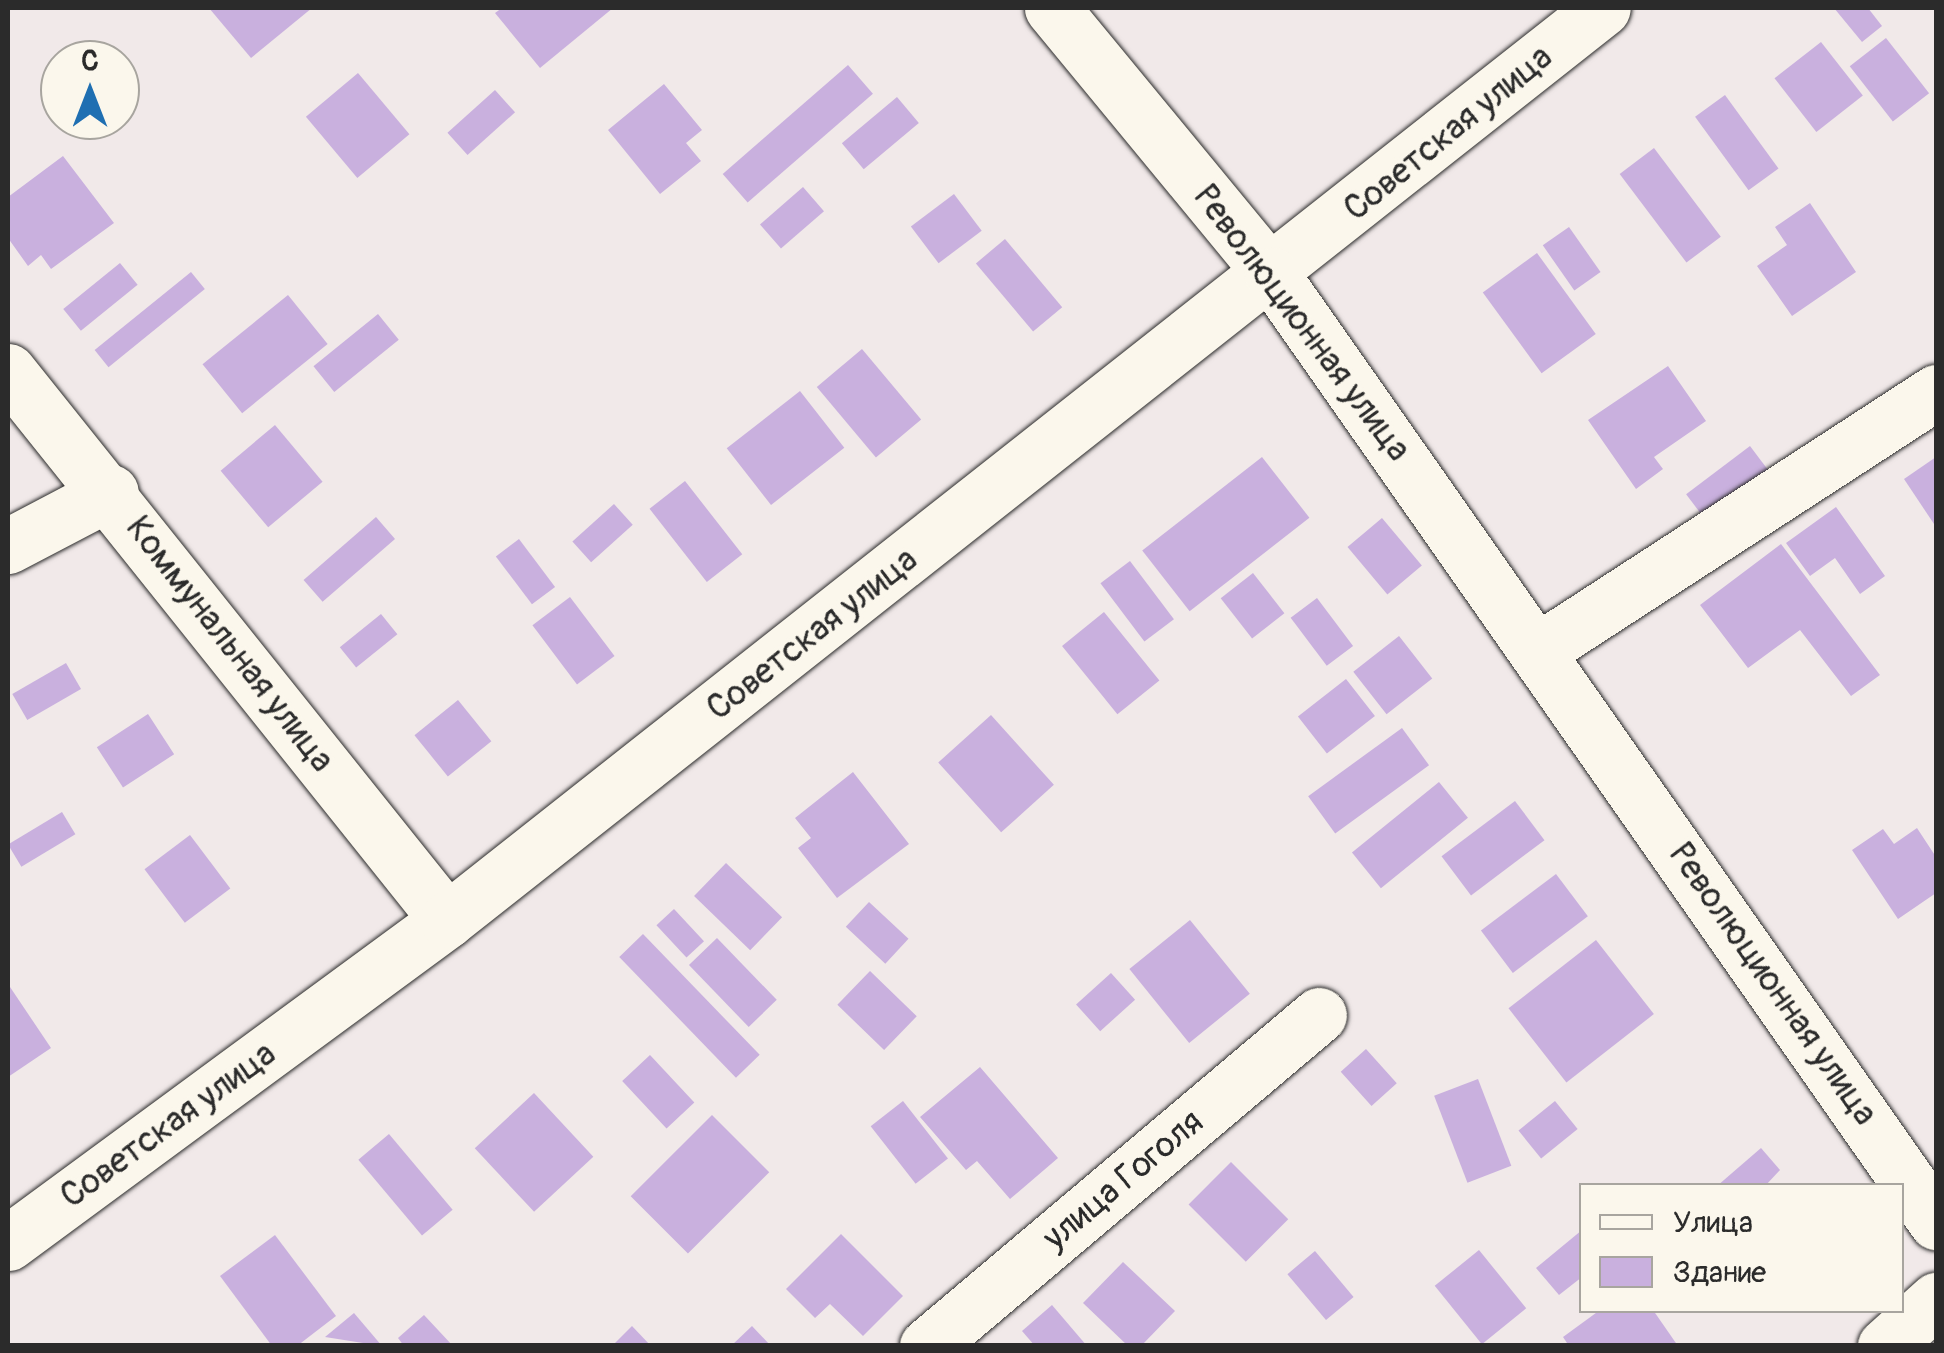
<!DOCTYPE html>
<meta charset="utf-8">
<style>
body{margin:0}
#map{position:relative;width:1944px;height:1353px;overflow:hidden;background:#f1e9e9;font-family:Pangolin,sans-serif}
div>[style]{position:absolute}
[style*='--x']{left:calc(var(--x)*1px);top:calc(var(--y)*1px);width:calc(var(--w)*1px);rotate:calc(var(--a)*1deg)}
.building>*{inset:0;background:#c9b0de;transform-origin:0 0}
.roads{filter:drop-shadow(0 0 2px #2b2b2b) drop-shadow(0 0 2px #2b2b2b)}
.minor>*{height:55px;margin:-27.5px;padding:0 27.5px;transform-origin:27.5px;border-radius:27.5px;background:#fbf7ec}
.tertiary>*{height:55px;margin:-27.5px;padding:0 27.5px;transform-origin:27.5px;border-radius:27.5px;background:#fbf7ec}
.secondary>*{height:55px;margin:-27.5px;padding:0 27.5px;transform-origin:27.5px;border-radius:27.5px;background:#fbf7ec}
span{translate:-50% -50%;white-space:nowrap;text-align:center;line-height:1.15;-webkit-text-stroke:8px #fbf7ec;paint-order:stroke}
.street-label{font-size:35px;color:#2b2b2b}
.frame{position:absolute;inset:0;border:10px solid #2b2b2b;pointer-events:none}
.legend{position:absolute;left:1579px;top:1183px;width:325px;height:130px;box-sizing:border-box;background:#fbf7ec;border:2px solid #a8a59f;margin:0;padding:12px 18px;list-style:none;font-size:30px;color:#2b2b2b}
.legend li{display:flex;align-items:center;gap:20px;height:50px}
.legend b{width:50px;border:2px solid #a8a59f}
.north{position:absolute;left:40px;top:40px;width:100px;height:100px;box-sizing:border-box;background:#fbf7ec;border:2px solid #a8a59f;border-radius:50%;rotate:0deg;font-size:28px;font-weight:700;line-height:40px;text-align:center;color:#2b2b2b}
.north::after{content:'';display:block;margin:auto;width:35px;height:45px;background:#1f6fb2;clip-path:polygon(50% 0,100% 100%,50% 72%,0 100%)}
</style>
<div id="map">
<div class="building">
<i style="clip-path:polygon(209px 8px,312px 8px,251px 58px)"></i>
<i style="clip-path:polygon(502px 8px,613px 8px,540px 68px,495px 13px)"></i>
<i style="clip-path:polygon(1834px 8px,1868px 8px,1882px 26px,1862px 42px)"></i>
<i style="left:1886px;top:38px;width:70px;height:46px;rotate:52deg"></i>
<i style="left:1821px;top:42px;width:68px;height:59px;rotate:52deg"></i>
<i style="left:848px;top:65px;width:38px;height:166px;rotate:49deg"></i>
<i style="left:358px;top:73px;width:80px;height:68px;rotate:50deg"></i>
<i style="clip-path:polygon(664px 84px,702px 130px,686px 143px,701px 161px,660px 194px,608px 130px)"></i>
<i style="left:495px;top:90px;width:30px;height:64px;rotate:48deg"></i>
<i style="left:1725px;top:95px;width:91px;height:37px;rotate:54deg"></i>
<i style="left:897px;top:97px;width:34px;height:72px;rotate:50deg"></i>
<i style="left:1654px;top:148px;width:111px;height:43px;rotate:53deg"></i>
<i style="clip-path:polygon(63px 156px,114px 223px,51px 269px,41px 255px,28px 266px,8px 238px,8px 197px)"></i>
<i style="left:803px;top:187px;width:32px;height:57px;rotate:49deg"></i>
<i style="left:954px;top:194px;width:46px;height:54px;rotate:53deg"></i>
<i style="clip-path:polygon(1810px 203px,1856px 272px,1792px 316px,1757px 266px,1787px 245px,1775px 227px)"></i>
<i style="left:1569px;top:227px;width:55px;height:32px;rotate:55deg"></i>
<i style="left:1005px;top:239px;width:89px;height:38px;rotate:50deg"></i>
<i style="left:1537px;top:253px;width:100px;height:67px;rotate:54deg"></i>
<i style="left:120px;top:263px;width:28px;height:73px;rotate:51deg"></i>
<i style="left:191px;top:272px;width:22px;height:124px;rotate:51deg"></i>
<i style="left:288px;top:295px;width:63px;height:110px;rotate:51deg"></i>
<i style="left:378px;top:314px;width:33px;height:83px;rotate:51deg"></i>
<i style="left:862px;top:349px;width:92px;height:59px;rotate:50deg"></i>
<i style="clip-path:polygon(1668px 366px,1706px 421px,1654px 457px,1663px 469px,1636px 489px,1588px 420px)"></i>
<i style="left:800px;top:391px;width:72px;height:93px;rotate:52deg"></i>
<i style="left:275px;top:425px;width:74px;height:71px;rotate:50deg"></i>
<i style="left:1750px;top:446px;width:30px;height:80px;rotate:53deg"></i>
<i style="left:1262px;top:457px;width:77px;height:152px;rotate:52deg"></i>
<i style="clip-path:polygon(1936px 457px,1936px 527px,1904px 479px)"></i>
<i style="left:685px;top:481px;width:93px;height:45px;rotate:52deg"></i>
<i style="left:614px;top:504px;width:28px;height:56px;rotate:48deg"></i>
<i style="clip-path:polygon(1836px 507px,1885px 576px,1860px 594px,1835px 558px,1810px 576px,1786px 543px)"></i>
<i style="left:376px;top:517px;width:29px;height:96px;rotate:49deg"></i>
<i style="left:1382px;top:518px;width:62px;height:45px;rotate:50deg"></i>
<i style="left:519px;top:539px;width:60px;height:29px;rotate:53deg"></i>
<i style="clip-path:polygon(1781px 544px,1880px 675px,1851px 696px,1800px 630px,1748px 668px,1700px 605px)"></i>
<i style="left:1130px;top:561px;width:73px;height:37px;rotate:53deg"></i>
<i style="left:1253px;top:573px;width:51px;height:41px;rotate:52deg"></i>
<i style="left:570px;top:597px;width:74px;height:47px;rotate:53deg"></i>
<i style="left:1317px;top:598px;width:60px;height:33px;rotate:53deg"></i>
<i style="left:1104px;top:612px;width:88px;height:54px;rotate:51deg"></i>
<i style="left:381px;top:614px;width:26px;height:53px;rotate:51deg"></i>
<i style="left:1399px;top:636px;width:54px;height:58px;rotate:52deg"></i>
<i style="left:66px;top:663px;width:30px;height:62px;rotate:60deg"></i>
<i style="left:1346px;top:679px;width:47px;height:61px;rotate:52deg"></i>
<i style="left:458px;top:700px;width:53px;height:56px;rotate:51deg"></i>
<i style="left:148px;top:714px;width:48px;height:61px;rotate:57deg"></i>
<i style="left:991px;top:715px;width:94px;height:71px;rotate:48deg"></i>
<i style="left:1402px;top:728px;width:46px;height:116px;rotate:54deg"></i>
<i style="clip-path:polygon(853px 772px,909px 844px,837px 898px,798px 848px,811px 838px,795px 818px)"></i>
<i style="left:1439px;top:782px;width:46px;height:112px;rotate:51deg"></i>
<i style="left:1515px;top:801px;width:49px;height:92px;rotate:53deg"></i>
<i style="left:62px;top:812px;width:26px;height:63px;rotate:59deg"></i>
<i style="clip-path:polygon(1917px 828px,1936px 857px,1936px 893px,1898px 919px,1852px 850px,1883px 829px,1894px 844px)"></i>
<i style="left:190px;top:835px;width:67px;height:57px;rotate:53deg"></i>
<i style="left:726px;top:863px;width:78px;height:46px;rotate:44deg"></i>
<i style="left:1556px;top:874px;width:53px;height:94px;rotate:53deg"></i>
<i style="left:869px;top:902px;width:54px;height:34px;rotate:43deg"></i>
<i style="left:674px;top:909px;width:44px;height:24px;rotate:47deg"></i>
<i style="left:1190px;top:920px;width:95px;height:78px;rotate:51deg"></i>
<i style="left:643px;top:934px;width:168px;height:33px;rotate:46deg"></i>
<i style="left:717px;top:938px;width:86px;height:39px;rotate:46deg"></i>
<i style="left:1596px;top:940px;width:94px;height:111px;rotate:52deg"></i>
<i style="left:870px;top:971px;width:65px;height:47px;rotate:44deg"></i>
<i style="left:1111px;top:973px;width:36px;height:47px;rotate:48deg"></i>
<i style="clip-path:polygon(8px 984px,51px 1048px,8px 1077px)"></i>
<i style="left:1366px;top:1049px;width:46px;height:34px;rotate:48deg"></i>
<i style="left:650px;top:1055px;width:65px;height:38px;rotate:47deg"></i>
<i style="clip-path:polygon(980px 1067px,1058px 1158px,1010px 1199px,977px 1161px,966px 1170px,920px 1117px)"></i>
<i style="left:1478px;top:1079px;width:93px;height:47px;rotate:69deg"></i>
<i style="left:534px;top:1093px;width:87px;height:81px;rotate:47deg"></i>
<i style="left:903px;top:1101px;width:73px;height:41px;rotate:52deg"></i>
<i style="left:1555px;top:1101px;width:36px;height:47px;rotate:51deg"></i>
<i style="left:712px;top:1115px;width:81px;height:115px;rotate:45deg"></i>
<i style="left:389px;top:1134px;width:99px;height:40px;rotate:50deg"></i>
<i style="clip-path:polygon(1761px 1148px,1780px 1170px,1765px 1186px,1717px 1186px)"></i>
<i style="left:1231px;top:1162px;width:81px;height:60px;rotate:45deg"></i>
<i style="clip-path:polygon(1582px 1230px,1582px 1277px,1559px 1295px,1536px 1268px)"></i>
<i style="clip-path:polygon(841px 1234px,903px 1296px,863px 1336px,830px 1304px,815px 1318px,786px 1289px)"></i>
<i style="clip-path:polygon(275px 1235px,336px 1316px,297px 1346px,272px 1346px,220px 1276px)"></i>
<i style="left:1479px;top:1250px;width:75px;height:57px;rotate:51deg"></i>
<i style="left:1315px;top:1251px;width:60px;height:36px;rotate:50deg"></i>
<i style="clip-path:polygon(1123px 1262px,1175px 1311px,1141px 1346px,1128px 1346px,1083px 1303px)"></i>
<i style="clip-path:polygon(1052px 1305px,1087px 1346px,1035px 1346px,1022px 1331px)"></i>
<i style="clip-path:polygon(1600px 1310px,1653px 1310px,1678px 1346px,1569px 1346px,1563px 1337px)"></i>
<i style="clip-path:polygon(354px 1313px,382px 1346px,325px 1337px)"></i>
<i style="clip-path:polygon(424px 1315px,453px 1346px,404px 1346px,398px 1338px)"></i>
<i style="clip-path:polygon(632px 1326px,651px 1346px,612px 1346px)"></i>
<i style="clip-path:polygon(752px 1326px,771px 1346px,731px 1346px)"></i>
</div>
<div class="roads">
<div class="minor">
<i style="--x:8;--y:371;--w:703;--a:51.35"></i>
<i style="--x:8;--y:546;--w:116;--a:-27.7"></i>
<i style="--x:1542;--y:648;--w:470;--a:-33"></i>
<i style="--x:8;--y:1243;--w:545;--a:-36.34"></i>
<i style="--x:447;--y:920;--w:1472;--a:-38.27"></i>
<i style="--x:927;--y:1346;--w:513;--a:-40.18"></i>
</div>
<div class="tertiary">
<i style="--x:1052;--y:8;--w:346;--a:50.5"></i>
<i style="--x:1272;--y:275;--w:1157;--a:54.96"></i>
</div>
<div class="secondary">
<i style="--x:1885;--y:1346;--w:69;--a:-42"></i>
</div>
</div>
<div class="street-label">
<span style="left:1448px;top:133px;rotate:-39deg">Советская улица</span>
<span style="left:1302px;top:323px;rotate:53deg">Революционная улица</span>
<span style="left:812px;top:634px;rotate:-38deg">Советская улица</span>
<span style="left:230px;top:644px;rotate:52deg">Коммунальная улица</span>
<span style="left:1773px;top:984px;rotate:55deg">Революционная улица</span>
<span style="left:168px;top:1125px;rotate:-36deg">Советская улица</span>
<span style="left:1123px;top:1180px;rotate:-40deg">улица Гоголя</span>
</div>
<div class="frame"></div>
<ul class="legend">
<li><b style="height:12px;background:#fbf7ec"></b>Улица</li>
<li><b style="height:28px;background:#c9b0de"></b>Здание</li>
</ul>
<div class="north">С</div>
</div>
